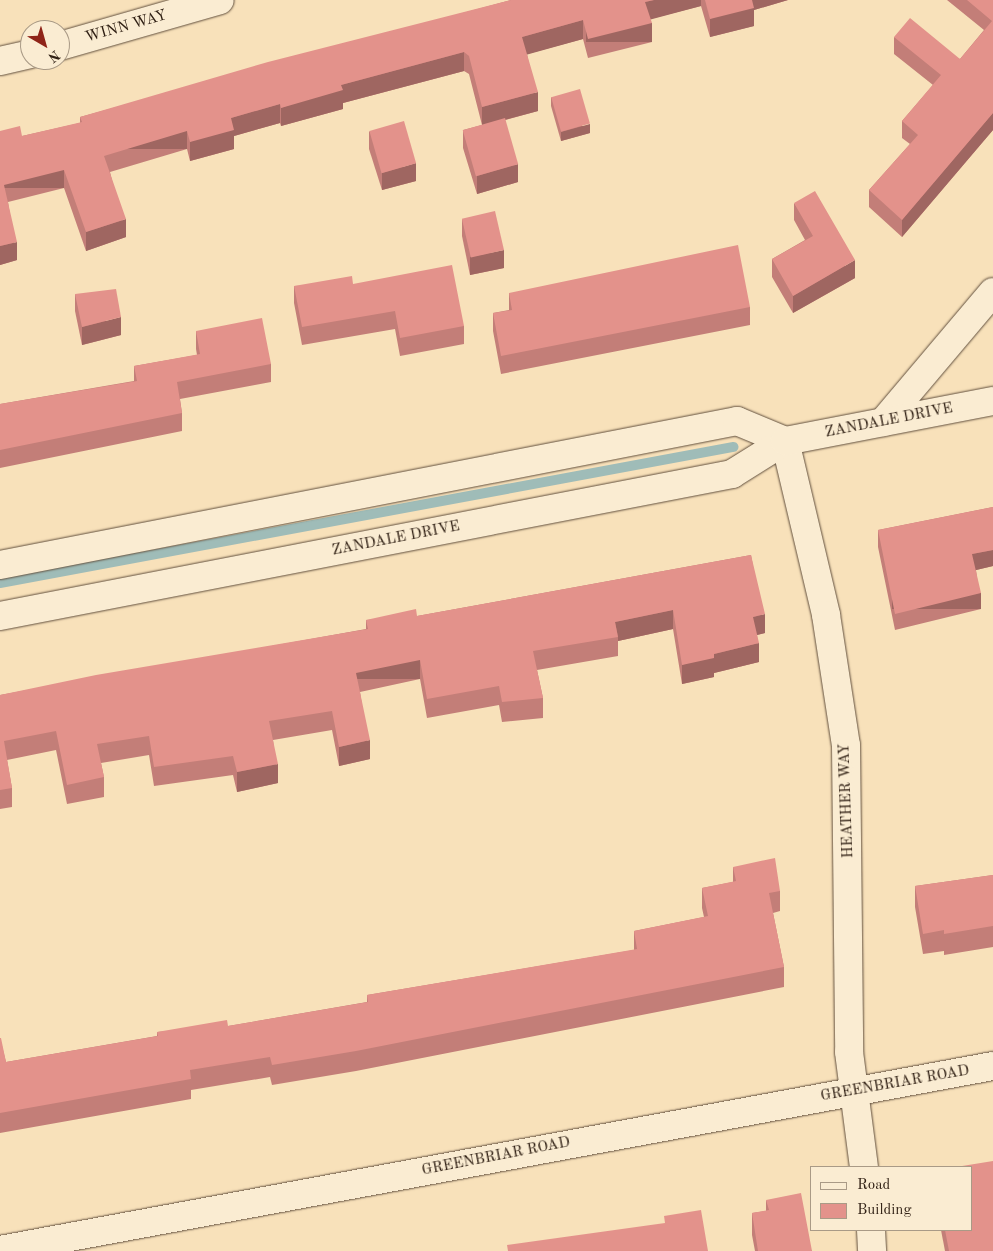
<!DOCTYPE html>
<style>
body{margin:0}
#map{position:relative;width:993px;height:1251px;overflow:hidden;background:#f8e1ba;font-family:"Old Standard TT",serif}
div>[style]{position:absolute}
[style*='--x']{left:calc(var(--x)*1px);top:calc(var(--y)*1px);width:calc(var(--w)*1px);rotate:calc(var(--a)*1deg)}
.stream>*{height:10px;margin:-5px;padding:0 5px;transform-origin:5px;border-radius:5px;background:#9fbcb8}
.roads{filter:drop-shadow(0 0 1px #62503e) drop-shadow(0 0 1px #62503e)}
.minor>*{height:28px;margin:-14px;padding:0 14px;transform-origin:14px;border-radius:14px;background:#faecd2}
.wall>*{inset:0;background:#c37e78}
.shaded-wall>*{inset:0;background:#9f6661;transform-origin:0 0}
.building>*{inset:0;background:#e3928b;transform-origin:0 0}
span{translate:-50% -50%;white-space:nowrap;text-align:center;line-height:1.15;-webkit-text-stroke:4px #faecd2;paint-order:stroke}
.street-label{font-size:15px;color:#302014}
.legend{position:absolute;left:810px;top:1166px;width:162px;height:65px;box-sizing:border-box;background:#faecd2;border:1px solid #a99a86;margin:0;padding:6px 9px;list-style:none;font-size:15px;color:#302014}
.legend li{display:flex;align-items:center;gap:10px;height:25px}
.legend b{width:25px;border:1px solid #a99a86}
.north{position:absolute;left:20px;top:20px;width:50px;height:50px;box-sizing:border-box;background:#faecd2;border:1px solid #a99a86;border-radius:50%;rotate:142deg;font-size:14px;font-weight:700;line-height:20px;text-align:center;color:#302014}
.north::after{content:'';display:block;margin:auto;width:18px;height:22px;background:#8f2418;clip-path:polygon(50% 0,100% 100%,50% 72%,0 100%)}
</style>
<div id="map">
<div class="stream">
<i style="--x:0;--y:583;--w:746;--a:-10.51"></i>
</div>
<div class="roads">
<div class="minor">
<i style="--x:60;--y:46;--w:166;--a:-16"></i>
<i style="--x:0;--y:61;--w:31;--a:-13"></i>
<i style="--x:883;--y:422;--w:170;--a:-49.8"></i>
<i style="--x:785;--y:441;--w:179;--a:76.7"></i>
<i style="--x:826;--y:615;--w:132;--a:81.3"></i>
<i style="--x:846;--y:745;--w:307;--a:89.4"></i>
<i style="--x:849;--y:1052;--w:116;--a:82.6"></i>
<i style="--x:0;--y:565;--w:751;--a:-11.06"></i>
<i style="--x:737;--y:421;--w:52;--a:22.6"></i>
<i style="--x:0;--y:616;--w:746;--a:-10.98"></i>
<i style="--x:732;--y:474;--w:62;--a:-31.9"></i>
<i style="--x:785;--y:441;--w:212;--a:-10.9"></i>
<i style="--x:871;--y:1230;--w:21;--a:87"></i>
<i style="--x:0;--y:1250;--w:1010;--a:-10.5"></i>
</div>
</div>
<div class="wall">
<i style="clip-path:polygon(511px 0,788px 0,754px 10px,754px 26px,710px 37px,701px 6px,650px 19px,652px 42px,588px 58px,583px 39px,527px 54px,538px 111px,505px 120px,518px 182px,477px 194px,463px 148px,463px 130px,482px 125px,469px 74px,464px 71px,343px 103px,343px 109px,281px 126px,280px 123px,234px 136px,234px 149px,190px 161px,187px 149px,110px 172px,126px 237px,86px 251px,64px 188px,8px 202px,17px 260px,0 265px,0 131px,22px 136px,80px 123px,80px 117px)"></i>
<i style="clip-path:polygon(947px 0,993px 0,993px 130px,902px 237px,869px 207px,869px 190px,910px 144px,902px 138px,902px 121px,933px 85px,894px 54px,894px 37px,960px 59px,984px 30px)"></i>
<i style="clip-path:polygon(551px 97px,590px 133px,561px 141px,551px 106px)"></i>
<i style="clip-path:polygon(369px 131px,416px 181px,382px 190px,369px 149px)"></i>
<i style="clip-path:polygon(794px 203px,855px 278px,793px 313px,772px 277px,772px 259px,805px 240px,794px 220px)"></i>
<i style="clip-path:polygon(462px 219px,504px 268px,470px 275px,462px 236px)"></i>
<i style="clip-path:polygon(353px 284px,464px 326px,464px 344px,400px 356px,395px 329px,302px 345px,294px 303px,294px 286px)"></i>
<i style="clip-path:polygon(509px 293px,750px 307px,750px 325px,501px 374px,493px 331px,493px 313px,509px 310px)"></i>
<i style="clip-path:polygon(75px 294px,121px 335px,82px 345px,75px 311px)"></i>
<i style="clip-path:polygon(196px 331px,271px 364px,271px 382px,180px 399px,182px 413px,182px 431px,0 468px,0 404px,134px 381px,134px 366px,197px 355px,196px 349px)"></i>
<i style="clip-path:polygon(993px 507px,993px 566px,976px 570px,981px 609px,895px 630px,878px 547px,878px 530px)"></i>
<i style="clip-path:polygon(751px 555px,765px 633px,757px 635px,759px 662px,714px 673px,714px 677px,682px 684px,673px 629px,618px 641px,618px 656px,537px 670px,543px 698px,543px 718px,502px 722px,499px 705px,427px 718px,420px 679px,360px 692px,370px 759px,339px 766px,332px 730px,273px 740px,278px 783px,237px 792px,233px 775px,154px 786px,149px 755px,101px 763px,104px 777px,104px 797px,67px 804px,56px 750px,7px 760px,12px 788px,12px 807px,0 809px,0 695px,366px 629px,366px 620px,417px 616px)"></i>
<i style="clip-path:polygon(733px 867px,780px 891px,780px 911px,773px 913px,784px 967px,784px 987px,356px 1071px,272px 1085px,270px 1077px,191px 1090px,191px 1099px,0 1133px,0 1038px,6px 1062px,157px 1036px,157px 1032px,228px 1026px,367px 1002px,367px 995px,634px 950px,634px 931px,704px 917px,702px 908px,702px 888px,733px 882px)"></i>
<i style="clip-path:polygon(993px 875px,993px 947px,944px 955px,944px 951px,923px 954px,915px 907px,915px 886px)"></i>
<i style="clip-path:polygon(766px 1200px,812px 1251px,755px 1251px,752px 1235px,752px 1213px,766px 1211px)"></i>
<i style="clip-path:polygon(941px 1230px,972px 1230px,993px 1251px,945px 1251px)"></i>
</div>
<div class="shaded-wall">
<i style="clip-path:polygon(654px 0,701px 0,701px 6px,645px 21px,645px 2px)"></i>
<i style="clip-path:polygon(750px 0,788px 0,754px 10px,754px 26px,710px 37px,710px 19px)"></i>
<i style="clip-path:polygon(583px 20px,583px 39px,522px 56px,522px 37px)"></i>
<i style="left:652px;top:23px;width:19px;height:66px;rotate:90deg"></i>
<i style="clip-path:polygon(464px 52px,464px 71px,343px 103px,343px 109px,281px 126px,281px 108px,341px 85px)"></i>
<i style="clip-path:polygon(538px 92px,538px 111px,482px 126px,482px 107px)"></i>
<i style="clip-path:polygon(280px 104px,280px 123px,234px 136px,234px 149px,190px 161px,190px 142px,231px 118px)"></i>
<i style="clip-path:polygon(993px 113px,993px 130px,902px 237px,902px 220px)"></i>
<i style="clip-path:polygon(590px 124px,590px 133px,561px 141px,561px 132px)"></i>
<i style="left:187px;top:131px;width:18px;height:87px;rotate:90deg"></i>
<i style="clip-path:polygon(416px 163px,416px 181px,382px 190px,382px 173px)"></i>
<i style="clip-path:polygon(518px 164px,518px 182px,477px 194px,477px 176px)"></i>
<i style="left:64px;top:170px;width:18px;height:62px;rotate:90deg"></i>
<i style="clip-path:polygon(126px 219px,126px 237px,86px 251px,86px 232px)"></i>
<i style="clip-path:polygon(17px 242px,17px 260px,0 265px,0 246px)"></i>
<i style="clip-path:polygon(504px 250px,504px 268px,470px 275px,470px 257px)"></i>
<i style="clip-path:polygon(855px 260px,855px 278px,793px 313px,793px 296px)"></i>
<i style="clip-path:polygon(121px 317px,121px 335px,82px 345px,82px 327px)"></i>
<i style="clip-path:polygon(993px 550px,993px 566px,972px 571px,972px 554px)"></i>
<i style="left:981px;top:593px;width:16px;height:89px;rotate:90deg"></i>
<i style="clip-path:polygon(673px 610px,673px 629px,618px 641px,618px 637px,615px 622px)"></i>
<i style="clip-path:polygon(765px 614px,765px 633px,753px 636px,753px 617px)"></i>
<i style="clip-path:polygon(759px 643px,759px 662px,714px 673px,714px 677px,682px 684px,682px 665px,714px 654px)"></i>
<i style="left:420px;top:660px;width:19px;height:65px;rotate:90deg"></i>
<i style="clip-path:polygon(370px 740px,370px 759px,339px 766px,339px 747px)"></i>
<i style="clip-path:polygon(278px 764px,278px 783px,237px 792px,237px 772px)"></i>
</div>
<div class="building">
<i style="clip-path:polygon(511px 0,654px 0,645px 2px,652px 23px,588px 39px,583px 20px,522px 37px,538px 92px,482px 107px,469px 56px,464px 52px,341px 85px,343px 90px,281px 108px,280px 104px,231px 118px,234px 130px,190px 142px,187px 131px,104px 156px,126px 219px,86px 232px,64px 170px,4px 185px,17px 242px,0 246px,0 131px,20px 126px,22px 136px,82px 122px,80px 117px,268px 62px)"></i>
<i style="clip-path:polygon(705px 0,752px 0,754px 8px,710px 19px)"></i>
<i style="clip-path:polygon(967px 0,993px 0,993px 113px,902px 220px,869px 190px,918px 135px,902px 121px,941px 75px,894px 37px,910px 18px,960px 59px,992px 21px)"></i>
<i style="left:580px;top:89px;width:36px;height:30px;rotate:74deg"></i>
<i style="left:505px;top:118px;width:48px;height:44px;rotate:74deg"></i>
<i style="left:404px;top:121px;width:44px;height:36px;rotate:74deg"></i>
<i style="clip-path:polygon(815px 191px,855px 260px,793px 296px,772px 259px,813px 236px,794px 203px)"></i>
<i style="left:495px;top:211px;width:40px;height:34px;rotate:77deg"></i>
<i style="clip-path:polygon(738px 245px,750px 307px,501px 356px,493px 313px,512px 310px,509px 293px)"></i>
<i style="clip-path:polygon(452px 265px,464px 326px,400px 338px,395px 311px,302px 327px,294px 286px,352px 276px,353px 284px)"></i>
<i style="clip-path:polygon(116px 289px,121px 317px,82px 327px,75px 294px)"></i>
<i style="clip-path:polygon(262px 318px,271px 364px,177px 382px,182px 413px,0 450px,0 404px,137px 381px,134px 366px,200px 354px,196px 331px)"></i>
<i style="clip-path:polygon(993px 507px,993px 550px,972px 554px,981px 593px,895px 614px,878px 530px)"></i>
<i style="clip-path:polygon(751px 555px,765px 614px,753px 617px,759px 643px,714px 654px,714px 658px,682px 665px,673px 610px,615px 622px,618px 637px,533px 651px,543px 698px,502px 702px,499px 686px,427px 699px,420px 660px,356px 673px,370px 740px,339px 747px,332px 711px,269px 721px,278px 764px,237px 772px,233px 756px,154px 767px,149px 736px,97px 744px,104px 777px,67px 785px,56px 731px,4px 741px,12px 788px,0 790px,0 695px,96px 675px,368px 629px,366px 620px,416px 609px,417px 616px)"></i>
<i style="clip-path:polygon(775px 858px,780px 891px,769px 893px,784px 967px,356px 1051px,272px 1065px,270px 1057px,190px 1070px,191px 1079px,0 1113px,0 1038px,1px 1038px,6px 1062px,158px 1036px,157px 1032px,227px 1020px,228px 1026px,368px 1002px,367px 995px,637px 949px,634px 931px,708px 916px,702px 888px,736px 881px,733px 867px)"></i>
<i style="clip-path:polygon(993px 875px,993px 926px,944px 934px,944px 930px,923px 934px,915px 886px)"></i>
<i style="clip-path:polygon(993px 1161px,993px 1251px,949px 1251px,945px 1230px,972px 1230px,972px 1167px,956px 1167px)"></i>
<i style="clip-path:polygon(801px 1193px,812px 1251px,758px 1251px,752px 1213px,769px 1210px,766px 1200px)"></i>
<i style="clip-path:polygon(701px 1210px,708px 1251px,508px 1251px,507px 1245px,665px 1223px,664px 1216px)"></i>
</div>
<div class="street-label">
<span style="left:126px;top:27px;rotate:-16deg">WINN WAY</span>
<span style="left:889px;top:421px;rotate:-11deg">ZANDALE DRIVE</span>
<span style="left:396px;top:539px;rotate:-11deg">ZANDALE DRIVE</span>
<span style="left:847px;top:801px;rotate:-92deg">HEATHER WAY</span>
<span style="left:895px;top:1084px;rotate:-10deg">GREENBRIAR ROAD</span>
<span style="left:496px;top:1157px;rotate:-11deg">GREENBRIAR ROAD</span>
</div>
<ul class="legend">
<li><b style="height:6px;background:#faecd2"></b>Road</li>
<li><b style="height:14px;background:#e3928b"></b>Building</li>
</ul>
<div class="north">N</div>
</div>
